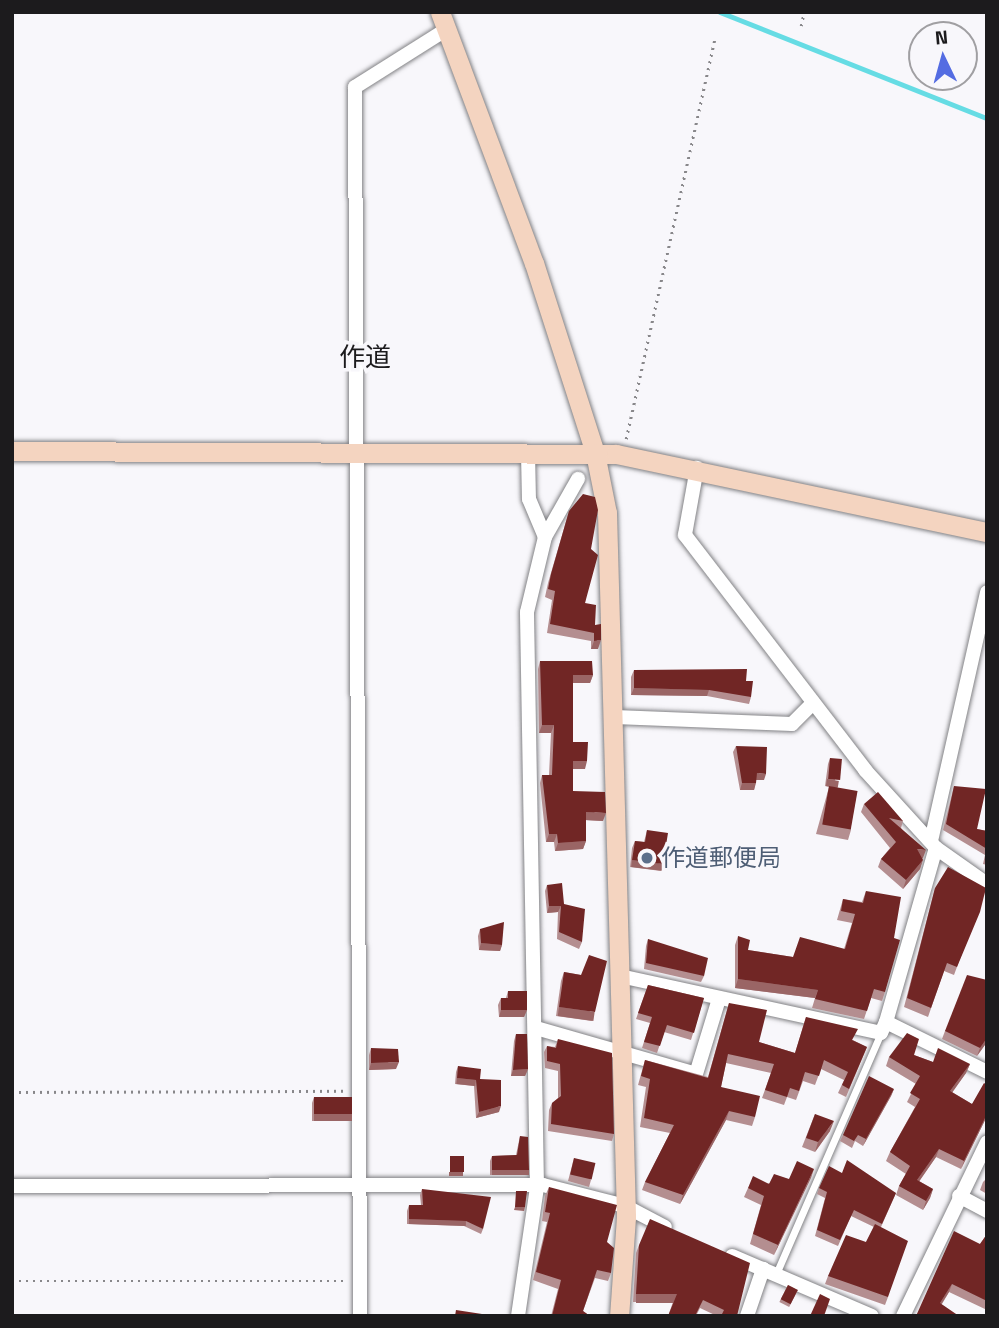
<!DOCTYPE html>
<meta charset="utf-8">
<style>
body{margin:0}
#map{position:relative;width:999px;height:1328px;overflow:hidden;background:#f8f7fb;font-family:"Titillium Web","Noto Sans JP",sans-serif}
div>[style]{position:absolute}
[style*='--x']{left:calc(var(--x)*1px);top:calc(var(--y)*1px);width:calc(var(--w)*1px);rotate:calc(var(--a)*1deg)}
.stream>*{height:4.5px;margin:-2.25px;padding:0 2.25px;transform-origin:2.25px;border-radius:2.25px;background:#66dce4}
.path>*{height:2.5px;margin-top:-1.25px;transform-origin:0;background:repeating-linear-gradient(90deg,#88878a 0 2px,transparent 0 7px)}
.roads{filter:drop-shadow(0 0 2px #828285) drop-shadow(0 0 2px #828285)}
.lane>*{height:7px;margin:-3.5px;padding:0 3.5px;transform-origin:3.5px;border-radius:3.5px;background:#fff}
.street>*{height:14px;margin:-7px;padding:0 7px;transform-origin:7px;border-radius:7px;background:#fff}
.secondary>*{height:19px;margin:-9.5px;padding:0 9.5px;transform-origin:9.5px;border-radius:9.5px;background:#f4d4c0}
.wall>*{inset:0;background:#b48e90;transform-origin:0 0}
.shaded-wall>*{inset:0;background:#9a6565;transform-origin:0 0}
.building>*{inset:0;background:#712625;transform-origin:0 0}
.dots>*{width:19px;height:19px;translate:-50% -50%;box-sizing:border-box;border:4px solid #f8f7fb;border-radius:50%}
span{translate:-50% -50%;white-space:nowrap;text-align:center;line-height:1.15;-webkit-text-stroke:7px #f8f7fb;paint-order:stroke}
.service-label{font-size:24px;color:#4e5e75}
.left{translate:0 -50%;text-align:left}
.neighbourhood-label{font-size:26px;color:#1c1b1d}
.frame{position:absolute;inset:0;border:14px solid #1c1b1d;pointer-events:none}
.north{position:absolute;left:908px;top:21px;width:70px;height:70px;box-sizing:border-box;background:#f8f7fb;border:2px solid #a09fa2;border-radius:50%;rotate:355deg;font-size:19px;font-weight:700;line-height:28px;text-align:center;color:#1c1b1d}
.north::after{content:'';display:block;margin:auto;width:24px;height:32px;background:#546ce2;clip-path:polygon(50% 0,100% 100%,50% 72%,0 100%)}
</style>
<div id="map">
<div class="stream">
<i style="--x:720;--y:12;--w:287;--a:21.7"></i>
</div>
<div class="path">
<i style="--x:801;--y:26;--w:14;--a:-78"></i>
<i style="--x:626;--y:439;--w:410;--a:-77.5"></i>
<i style="--x:12;--y:1092;--w:333;--a:-0.2"></i>
<i style="--x:12;--y:1281;--w:333;--a:0"></i>
</div>
<div class="roads">
<div class="lane">
<i style="--x:776;--y:1274;--w:263;--a:-66.5"></i>
</div>
<div class="street">
<i style="--x:528;--y:453;--w:46;--a:88.8"></i>
<i style="--x:529;--y:499;--w:41;--a:67.2"></i>
<i style="--x:697;--y:468;--w:68;--a:100.2"></i>
<i style="--x:685;--y:535;--w:296;--a:52.5"></i>
<i style="--x:865;--y:770;--w:105;--a:47.7"></i>
<i style="--x:936;--y:848;--w:62;--a:35.2"></i>
<i style="--x:615;--y:717;--w:177;--a:2.3"></i>
<i style="--x:792;--y:724;--w:30;--a:-45"></i>
<i style="--x:931;--y:841;--w:255;--a:-77.3"></i>
<i style="--x:620;--y:976;--w:267;--a:12.3"></i>
<i style="--x:881;--y:1033;--w:12;--a:-66"></i>
<i style="--x:886;--y:1022;--w:113;--a:26.3"></i>
<i style="--x:886;--y:1022;--w:181;--a:-74"></i>
<i style="--x:536;--y:1028;--w:166;--a:16"></i>
<i style="--x:696;--y:1074;--w:78;--a:-73"></i>
<i style="--x:12;--y:1186;--w:531;--a:-0.11"></i>
<i style="--x:543;--y:1185;--w:85;--a:14.4"></i>
<i style="--x:625;--y:1206;--w:45;--a:27.7"></i>
<i style="--x:959;--y:1196;--w:32;--a:28"></i>
<i style="--x:732;--y:1256;--w:152;--a:23.2"></i>
<i style="--x:360;--y:1316;--w:1229;--a:-90.23"></i>
<i style="--x:355;--y:87;--w:109;--a:-32.2"></i>
<i style="--x:518;--y:1316;--w:130;--a:-81.6"></i>
<i style="--x:537;--y:1187;--w:575;--a:-91"></i>
<i style="--x:527;--y:612;--w:77;--a:-76.5"></i>
<i style="--x:545;--y:537;--w:67;--a:-60.4"></i>
<i style="--x:747;--y:1316;--w:50;--a:-71.2"></i>
<i style="--x:903;--y:1316;--w:193;--a:-64.2"></i>
</div>
<div class="secondary">
<i style="--x:440;--y:12;--w:268;--a:69.5"></i>
<i style="--x:534;--y:263;--w:200;--a:72.2"></i>
<i style="--x:595;--y:453;--w:61;--a:78.7"></i>
<i style="--x:607;--y:513;--w:704;--a:88.45"></i>
<i style="--x:626;--y:1217;--w:99;--a:94"></i>
<i style="--x:12;--y:451;--w:604;--a:0.28"></i>
<i style="--x:616;--y:454;--w:379;--a:11.9"></i>
</div>
</div>
<div class="wall">
<i style="clip-path:polygon(569px 511px,591px 549px,585px 603px,595px 625px,598px 649px,591px 649px,591px 641px,547px 633px,552px 600px,545px 597px,548px 583px)"></i>
<i style="clip-path:polygon(540px 661px,593px 675px,590px 683px,573px 683px,573px 742px,585px 769px,573px 769px,573px 791px,603px 821px,586px 820px,586px 841px,583px 849px,555px 851px,554px 842px,546px 842px,540px 783px,542px 775px,549px 775px,551px 733px,539px 733px,538px 669px)"></i>
<i style="clip-path:polygon(634px 670px,746px 681px,751px 697px,749px 704px,707px 696px,631px 695px,631px 677px)"></i>
<i style="clip-path:polygon(736px 746px,764px 780px,756px 780px,754px 790px,740px 790px,733px 752px)"></i>
<i style="clip-path:polygon(830px 758px,837px 788px,851px 830px,848px 840px,816px 834px,829px 787px,825px 786px,828px 764px)"></i>
<i style="clip-path:polygon(954px 786px,977px 829px,987px 831px,987px 865px,983px 864px,985px 855px,943px 830px)"></i>
<i style="clip-path:polygon(864px 804px,903px 821px,901px 828px,923px 858px,920px 869px,903px 889px,878px 867px,881px 859px,890px 848px,861px 812px)"></i>
<i style="clip-path:polygon(647px 830px,661px 871px,630px 867px,632px 848px,635px 841px,644px 842px)"></i>
<i style="clip-path:polygon(547px 885px,564px 904px,582px 942px,579px 949px,557px 939px,558px 912px,547px 913px,545px 891px)"></i>
<i style="clip-path:polygon(935px 888px,986px 888px,954px 975px,944px 971px,928px 1017px,904px 1007px)"></i>
<i style="clip-path:polygon(866px 891px,885px 992px,882px 1001px,871px 998px,864px 1019px,812px 1008px,815px 998px,735px 988px,735px 945px,738px 936px,748px 950px,793px 957px,844px 949px,852px 923px,837px 920px,843px 899px,862px 902px)"></i>
<i style="clip-path:polygon(480px 929px,502px 945px,500px 951px,479px 950px,478px 936px)"></i>
<i style="clip-path:polygon(648px 939px,704px 976px,701px 982px,644px 969px,646px 946px)"></i>
<i style="clip-path:polygon(564px 972px,581px 975px,592px 1021px,556px 1016px,561px 981px)"></i>
<i style="clip-path:polygon(987px 980px,987px 1042px,977px 1056px,942px 1039px,945px 1031px)"></i>
<i style="clip-path:polygon(648px 985px,704px 998px,691px 1040px,664px 1032px,657px 1053px,642px 1048px,650px 1023px,636px 1019px)"></i>
<i style="clip-path:polygon(508px 991px,527px 1010px,524px 1017px,499px 1017px,498px 1005px,501px 998px,506px 998px)"></i>
<i style="clip-path:polygon(729px 1003px,759px 1042px,795px 1053px,806px 1017px,867px 1047px,846px 1097px,838px 1093px,844px 1080px,821px 1069px,815px 1085px,803px 1081px,796px 1100px,787px 1097px,784px 1105px,762px 1098px,771px 1073px,726px 1063px,721px 1087px,755px 1117px,752px 1126px,726px 1120px,680px 1204px,642px 1190px,645px 1182px,670px 1133px,640px 1127px,646px 1087px,638px 1085px,645px 1060px,708px 1077px)"></i>
<i style="clip-path:polygon(516px 1034px,528px 1069px,525px 1076px,511px 1076px,514px 1041px)"></i>
<i style="clip-path:polygon(558px 1039px,614px 1134px,612px 1141px,548px 1131px,549px 1110px,552px 1103px,558px 1098px,558px 1071px,545px 1068px,544px 1052px,547px 1046px,555px 1047px)"></i>
<i style="clip-path:polygon(371px 1048px,396px 1069px,369px 1070px,369px 1055px)"></i>
<i style="clip-path:polygon(914px 1055px,933px 1062px,970px 1064px,966px 1073px,952px 1092px,972px 1104px,987px 1085px,987px 1116px,961px 1169px,936px 1157px,919px 1181px,933px 1189px,930px 1198px,923px 1210px,896px 1195px,899px 1186px,906px 1174px,886px 1161px,890px 1152px,915px 1107px,907px 1102px,916px 1084px,886px 1066px,889px 1057px)"></i>
<i style="clip-path:polygon(458px 1066px,480px 1079px,499px 1112px,476px 1118px,474px 1086px,455px 1084px,456px 1072px)"></i>
<i style="clip-path:polygon(894px 1089px,891px 1096px,863px 1146px,855px 1141px,852px 1148px,840px 1141px,843px 1135px)"></i>
<i style="clip-path:polygon(314px 1097px,352px 1114px,350px 1121px,312px 1121px,312px 1103px)"></i>
<i style="clip-path:polygon(815px 1114px,830px 1131px,815px 1152px,802px 1147px)"></i>
<i style="clip-path:polygon(520px 1136px,529px 1170px,527px 1175px,490px 1175px,490px 1161px,492px 1156px,516px 1155px)"></i>
<i style="clip-path:polygon(574px 1158px,591px 1180px,589px 1187px,568px 1181px)"></i>
<i style="clip-path:polygon(814px 1169px,774px 1255px,750px 1244px,761px 1205px,744px 1197px,748px 1188px,789px 1179px)"></i>
<i style="clip-path:polygon(842px 1173px,896px 1193px,881px 1227px,888px 1297px,885px 1305px,825px 1284px,828px 1276px,866px 1242px,874px 1227px,851px 1216px,838px 1246px,815px 1236px,825px 1198px,817px 1194px,819px 1188px)"></i>
<i style="clip-path:polygon(987px 1178px,987px 1194px,980px 1190px,983px 1182px)"></i>
<i style="clip-path:polygon(549px 1187px,607px 1242px,611px 1273px,608px 1281px,595px 1278px,583px 1311px,590px 1316px,551px 1316px,558px 1289px,533px 1280px,547px 1222px,542px 1221px,545px 1196px)"></i>
<i style="clip-path:polygon(422px 1189px,483px 1229px,481px 1234px,464px 1226px,407px 1224px,407px 1211px,409px 1205px,421px 1205px,420px 1195px)"></i>
<i style="clip-path:polygon(987px 1234px,987px 1310px,949px 1292px,942px 1304px,916px 1316px,980px 1244px)"></i>
<i style="clip-path:polygon(639px 1245px,737px 1316px,717px 1316px,700px 1308px,696px 1316px,668px 1316px,673px 1302px,633px 1302px,636px 1253px)"></i>
<i style="left:788px;top:1285px;width:11px;height:19px;rotate:27deg"></i>
</div>
<div class="shaded-wall">
<i style="clip-path:polygon(601px 640px,598px 649px,591px 649px,594px 641px)"></i>
<i style="clip-path:polygon(573px 675px,593px 675px,590px 683px,570px 683px)"></i>
<i style="clip-path:polygon(634px 688px,709px 690px,707px 696px,631px 695px)"></i>
<i style="clip-path:polygon(542px 725px,554px 725px,551px 733px,539px 733px)"></i>
<i style="clip-path:polygon(573px 761px,587px 761px,585px 769px,571px 769px)"></i>
<i style="clip-path:polygon(757px 773px,766px 774px,764px 780px,754px 780px)"></i>
<i style="left:827px;top:779px;width:12px;height:7px;rotate:9deg"></i>
<i style="clip-path:polygon(742px 783px,756px 783px,754px 790px,740px 790px)"></i>
<i style="clip-path:polygon(586px 812px,606px 813px,603px 821px,584px 820px)"></i>
<i style="clip-path:polygon(549px 834px,557px 834px,554px 842px,546px 842px)"></i>
<i style="clip-path:polygon(586px 841px,583px 849px,555px 851px,558px 843px)"></i>
<i style="clip-path:polygon(917px 849px,926px 850px,923px 858px,914px 858px)"></i>
<i style="left:632px;top:860px;width:31px;height:7px;rotate:7deg"></i>
<i style="clip-path:polygon(923px 860px,920px 869px,903px 889px,906px 880px)"></i>
<i style="clip-path:polygon(549px 906px,561px 906px,558px 912px,547px 913px)"></i>
<i style="clip-path:polygon(481px 943px,502px 945px,500px 951px,479px 950px)"></i>
<i style="clip-path:polygon(738px 979px,818px 990px,815px 998px,735px 988px)"></i>
<i style="left:559px;top:1007px;width:36px;height:9px;rotate:8deg"></i>
<i style="clip-path:polygon(501px 1010px,527px 1010px,524px 1017px,499px 1017px)"></i>
<i style="clip-path:polygon(987px 1038px,987px 1042px,977px 1056px,980px 1048px)"></i>
<i style="clip-path:polygon(399px 1062px,396px 1069px,369px 1070px,371px 1063px)"></i>
<i style="clip-path:polygon(970px 1064px,966px 1073px,947px 1100px,950px 1091px)"></i>
<i style="clip-path:polygon(528px 1069px,525px 1076px,511px 1076px,513px 1070px)"></i>
<i style="left:457px;top:1078px;width:19px;height:6px;rotate:6deg"></i>
<i style="clip-path:polygon(894px 1089px,891px 1096px,863px 1146px,866px 1139px)"></i>
<i style="clip-path:polygon(501px 1106px,499px 1112px,476px 1118px,479px 1112px)"></i>
<i style="clip-path:polygon(729px 1111px,726px 1120px,680px 1204px,683px 1195px)"></i>
<i style="left:314px;top:1114px;width:38px;height:7px"></i>
<i style="clip-path:polygon(987px 1114px,987px 1116px,961px 1169px,964px 1161px)"></i>
<i style="clip-path:polygon(834px 1121px,830px 1131px,815px 1152px,818px 1142px)"></i>
<i style="clip-path:polygon(939px 1149px,936px 1157px,914px 1189px,917px 1180px)"></i>
<i style="clip-path:polygon(814px 1169px,811px 1178px,774px 1255px,778px 1245px)"></i>
<i style="left:492px;top:1170px;width:37px;height:5px"></i>
<i style="left:449px;top:1172px;width:14px;height:4px"></i>
<i style="clip-path:polygon(933px 1189px,930px 1198px,923px 1210px,926px 1201px)"></i>
<i style="clip-path:polygon(515px 1207px,525px 1207px,524px 1211px,514px 1210px)"></i>
<i style="left:409px;top:1219px;width:57px;height:5px;rotate:2deg"></i>
<i style="clip-path:polygon(952px 1284px,949px 1292px,937px 1311px,940px 1303px)"></i>
<i style="left:636px;top:1294px;width:41px;height:9px"></i>
</div>
<div class="building">
<i style="clip-path:polygon(583px 494px,595px 497px,598px 510px,591px 549px,598px 555px,585px 603px,596px 605px,595px 625px,601px 624px,601px 640px,594px 641px,594px 633px,550px 624px,555px 591px,548px 589px,551px 574px,569px 511px)"></i>
<i style="clip-path:polygon(540px 661px,592px 661px,593px 675px,573px 675px,573px 742px,588px 742px,587px 761px,573px 761px,573px 791px,605px 792px,606px 813px,586px 812px,586px 841px,558px 843px,557px 834px,549px 834px,542px 775px,552px 775px,554px 725px,542px 725px)"></i>
<i style="clip-path:polygon(747px 669px,746px 681px,753px 681px,751px 697px,709px 690px,634px 688px,634px 670px)"></i>
<i style="clip-path:polygon(736px 746px,767px 747px,766px 774px,757px 773px,756px 783px,742px 783px)"></i>
<i style="left:830px;top:758px;width:12px;height:21px;rotate:5deg"></i>
<i style="left:829px;top:786px;width:29px;height:39px;rotate:10deg"></i>
<i style="clip-path:polygon(954px 786px,986px 789px,977px 829px,987px 831px,987px 849px,946px 824px)"></i>
<i style="clip-path:polygon(878px 792px,903px 821px,889px 818px,926px 850px,917px 849px,923px 860px,906px 880px,881px 859px,896px 842px,864px 804px)"></i>
<i style="clip-path:polygon(647px 830px,668px 833px,663px 864px,632px 860px,635px 841px,645px 842px)"></i>
<i style="clip-path:polygon(948px 867px,986px 888px,980px 912px,957px 967px,947px 963px,931px 1008px,907px 998px,935px 888px)"></i>
<i style="clip-path:polygon(562px 883px,564px 904px,585px 909px,582px 942px,559px 932px,561px 906px,549px 906px,547px 885px)"></i>
<i style="clip-path:polygon(866px 891px,901px 897px,894px 938px,900px 940px,885px 992px,874px 989px,867px 1011px,815px 999px,818px 990px,738px 979px,738px 936px,750px 940px,748px 950px,793px 957px,800px 937px,845px 949px,855px 914px,841px 911px,843px 899px,863px 903px)"></i>
<i style="clip-path:polygon(504px 922px,502px 945px,481px 943px,480px 929px)"></i>
<i style="clip-path:polygon(648px 939px,708px 958px,704px 976px,646px 963px)"></i>
<i style="clip-path:polygon(589px 955px,607px 961px,595px 1012px,559px 1007px,564px 972px,581px 975px)"></i>
<i style="clip-path:polygon(967px 975px,987px 980px,987px 1038px,980px 1048px,945px 1031px)"></i>
<i style="clip-path:polygon(648px 985px,704px 998px,694px 1033px,667px 1025px,660px 1046px,644px 1042px,652px 1017px,638px 1013px)"></i>
<i style="clip-path:polygon(508px 991px,527px 991px,527px 1010px,501px 1010px,501px 998px,508px 998px)"></i>
<i style="clip-path:polygon(729px 1003px,767px 1010px,759px 1042px,795px 1053px,806px 1017px,858px 1029px,852px 1040px,867px 1047px,849px 1089px,842px 1085px,848px 1072px,824px 1060px,819px 1076px,805px 1072px,799px 1091px,790px 1088px,787px 1097px,765px 1090px,774px 1064px,728px 1054px,721px 1087px,760px 1096px,755px 1117px,729px 1111px,683px 1195px,645px 1182px,674px 1125px,644px 1118px,650px 1079px,641px 1076px,645px 1060px,708px 1078px)"></i>
<i style="clip-path:polygon(907px 1033px,919px 1039px,914px 1055px,933px 1062px,938px 1048px,970px 1064px,950px 1091px,972px 1104px,984px 1083px,987px 1085px,987px 1114px,964px 1161px,939px 1149px,917px 1180px,933px 1189px,926px 1201px,899px 1186px,910px 1166px,890px 1152px,920px 1099px,910px 1093px,920px 1076px,889px 1057px)"></i>
<i style="clip-path:polygon(516px 1034px,527px 1034px,528px 1069px,513px 1070px)"></i>
<i style="clip-path:polygon(558px 1039px,612px 1053px,614px 1134px,551px 1124px,552px 1103px,561px 1096px,560px 1064px,547px 1061px,547px 1046px,556px 1048px)"></i>
<i style="clip-path:polygon(371px 1048px,398px 1049px,399px 1062px,371px 1063px)"></i>
<i style="clip-path:polygon(458px 1066px,481px 1069px,480px 1079px,501px 1080px,501px 1106px,479px 1112px,476px 1080px,457px 1078px)"></i>
<i style="clip-path:polygon(869px 1076px,894px 1089px,866px 1139px,858px 1135px,854px 1141px,843px 1135px)"></i>
<i style="left:314px;top:1097px;width:38px;height:17px"></i>
<i style="clip-path:polygon(815px 1114px,834px 1121px,818px 1142px,806px 1138px)"></i>
<i style="clip-path:polygon(520px 1136px,528px 1137px,529px 1170px,492px 1170px,492px 1156px,517px 1155px)"></i>
<i style="left:450px;top:1156px;width:14px;height:16px"></i>
<i style="left:574px;top:1158px;width:22px;height:17px;rotate:13deg"></i>
<i style="clip-path:polygon(847px 1160px,896px 1193px,882px 1224px,854px 1210px,840px 1240px,817px 1230px,827px 1192px,819px 1188px,829px 1166px,842px 1173px)"></i>
<i style="clip-path:polygon(797px 1161px,814px 1169px,778px 1245px,753px 1234px,764px 1196px,748px 1188px,753px 1176px,769px 1184px,774px 1174px,789px 1179px)"></i>
<i style="clip-path:polygon(549px 1187px,617px 1205px,607px 1242px,614px 1248px,611px 1273px,597px 1270px,583px 1311px,590px 1316px,552px 1316px,561px 1280px,536px 1272px,550px 1213px,545px 1212px)"></i>
<i style="clip-path:polygon(422px 1189px,491px 1197px,483px 1229px,466px 1221px,409px 1219px,409px 1205px,423px 1205px)"></i>
<i style="clip-path:polygon(516px 1191px,527px 1191px,525px 1207px,515px 1207px)"></i>
<i style="clip-path:polygon(650px 1219px,750px 1263px,737px 1316px,721px 1316px,724px 1310px,703px 1300px,695px 1316px,668px 1316px,677px 1294px,636px 1294px,639px 1245px)"></i>
<i style="clip-path:polygon(875px 1224px,908px 1241px,888px 1297px,828px 1276px,846px 1235px,866px 1242px)"></i>
<i style="clip-path:polygon(954px 1231px,980px 1244px,987px 1234px,987px 1301px,952px 1284px,940px 1303px,959px 1316px,916px 1316px)"></i>
<i style="left:788px;top:1285px;width:11px;height:16px;rotate:27deg"></i>
<i style="clip-path:polygon(820px 1294px,830px 1299px,824px 1316px,810px 1316px)"></i>
<i style="clip-path:polygon(456px 1310px,495px 1316px,455px 1316px)"></i>
</div>
<div class="dots">
<i style="left:647px;top:858px;background:#5c6f8a"></i>
</div>
<div class="service-label">
<span class="left" style="left:661px;top:858px">作道郵便局</span>
</div>
<div class="neighbourhood-label">
<span style="left:365px;top:357px">作道</span>
</div>
<div class="frame"></div>
<div class="north">N</div>
</div>
